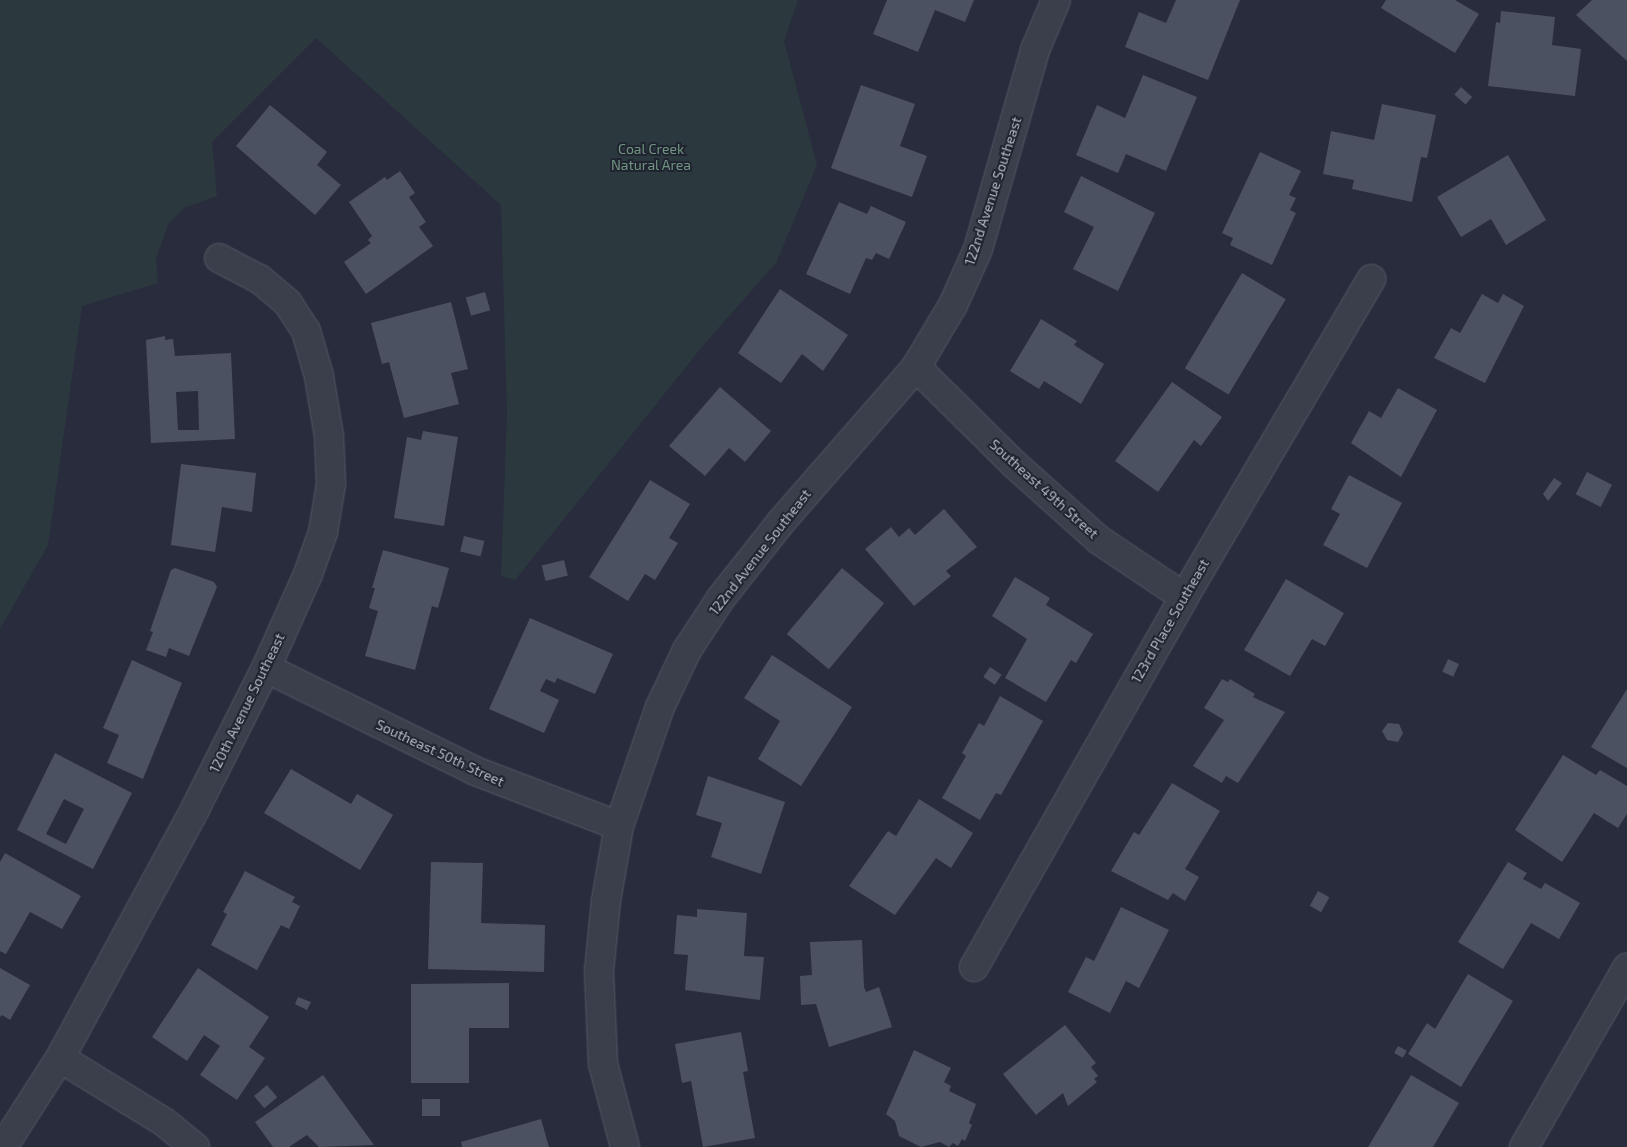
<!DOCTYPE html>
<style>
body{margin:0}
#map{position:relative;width:1627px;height:1147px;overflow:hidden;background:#282c3c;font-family:"Exo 2",sans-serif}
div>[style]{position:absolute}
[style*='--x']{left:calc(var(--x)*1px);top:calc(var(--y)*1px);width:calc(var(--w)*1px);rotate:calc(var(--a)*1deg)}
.green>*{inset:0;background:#2b393e}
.building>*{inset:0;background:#4c5162;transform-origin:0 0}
.roads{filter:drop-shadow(0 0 1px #565a67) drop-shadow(0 0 1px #565a67)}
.minor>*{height:28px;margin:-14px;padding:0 14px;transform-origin:14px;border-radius:14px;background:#3b3f4c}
span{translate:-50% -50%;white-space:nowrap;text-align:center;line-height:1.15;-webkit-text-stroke:4px #202431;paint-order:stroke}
.park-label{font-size:14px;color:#719581}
.street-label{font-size:14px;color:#b7bac7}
</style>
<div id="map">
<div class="green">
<i style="clip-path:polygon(0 0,798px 0,784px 41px,817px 165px,776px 263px,706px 342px,515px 580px,501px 576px,507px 415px,501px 205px,316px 38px,212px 142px,217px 196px,184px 208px,169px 223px,156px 258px,158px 283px,82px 306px,48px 545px,0 629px)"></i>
</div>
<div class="building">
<i style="clip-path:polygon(887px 0,974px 0,965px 22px,935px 10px,918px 52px,873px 34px)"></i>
<i style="clip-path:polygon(1176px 0,1240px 0,1208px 80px,1125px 47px,1139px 12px,1166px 23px)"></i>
<i style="clip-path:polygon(1386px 0,1455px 0,1479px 14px,1455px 53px,1381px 8px)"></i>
<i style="clip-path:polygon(1592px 0,1627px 0,1627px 61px,1576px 15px)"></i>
<i style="clip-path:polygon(1501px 11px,1555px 17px,1552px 45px,1581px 49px,1575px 96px,1488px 86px,1496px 22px,1500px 23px)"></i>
<i style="clip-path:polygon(1143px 75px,1197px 97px,1166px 171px,1126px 154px,1118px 173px,1076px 155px,1097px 105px,1125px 118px)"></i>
<i style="clip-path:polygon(861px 85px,915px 104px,900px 146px,927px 156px,912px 197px,831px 168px)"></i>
<i style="left:1461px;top:87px;width:15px;height:10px;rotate:42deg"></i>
<i style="clip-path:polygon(1382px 104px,1436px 115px,1427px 158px,1421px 157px,1412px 202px,1352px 189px,1354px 180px,1323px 174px,1331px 131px,1374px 140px)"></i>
<i style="clip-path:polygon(270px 105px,327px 152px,317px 165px,341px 185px,315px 215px,236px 146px)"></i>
<i style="clip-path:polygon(1260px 152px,1301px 171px,1289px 195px,1296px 198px,1290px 210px,1296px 213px,1272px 265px,1230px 245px,1233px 238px,1222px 233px)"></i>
<i style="clip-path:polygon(1508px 155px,1546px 220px,1506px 245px,1491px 219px,1461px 237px,1437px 197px)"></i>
<i style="clip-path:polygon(400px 171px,415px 193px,409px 197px,426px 222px,419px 227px,433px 246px,366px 294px,344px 262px,371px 243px,368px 240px,372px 236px,349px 202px,385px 177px,387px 180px)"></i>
<i style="clip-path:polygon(1081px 176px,1155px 213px,1118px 291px,1073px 269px,1094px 227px,1064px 212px)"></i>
<i style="clip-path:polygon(839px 202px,867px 214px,871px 206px,906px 222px,889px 259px,876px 253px,872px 260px,866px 258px,850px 294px,806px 274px)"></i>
<i style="left:1242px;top:273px;width:51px;height:111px;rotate:31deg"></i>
<i style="clip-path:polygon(780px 289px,848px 335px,823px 371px,802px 354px,781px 383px,738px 353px)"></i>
<i style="left:485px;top:292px;width:19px;height:20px;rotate:74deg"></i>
<i style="clip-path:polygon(1482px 294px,1498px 303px,1503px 294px,1524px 306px,1485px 383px,1434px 358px,1451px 328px,1460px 333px)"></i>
<i style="clip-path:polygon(451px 302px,468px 369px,451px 373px,459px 404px,404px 418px,389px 362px,382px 364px,371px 323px)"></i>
<i style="clip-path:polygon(1041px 319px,1077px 341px,1074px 345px,1104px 364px,1081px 404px,1044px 381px,1039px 389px,1010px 371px)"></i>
<i style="clip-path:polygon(evenodd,165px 336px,165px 340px,173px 339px,175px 356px,231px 353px,235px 439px,151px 443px,146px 340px,165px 336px,198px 391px,199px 430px,178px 430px,176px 392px,198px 391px)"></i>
<i style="clip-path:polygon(1172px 382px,1222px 417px,1201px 446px,1194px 440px,1158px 492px,1115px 461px)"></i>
<i style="clip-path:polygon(720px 387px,771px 431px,745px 462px,729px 448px,705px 476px,669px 446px)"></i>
<i style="clip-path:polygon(1398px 388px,1437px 410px,1401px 477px,1351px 443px,1369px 411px,1381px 418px)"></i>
<i style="clip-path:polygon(423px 431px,458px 437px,444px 526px,394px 518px,407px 437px,421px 440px)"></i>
<i style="clip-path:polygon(181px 464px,256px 473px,252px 512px,222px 507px,215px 552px,171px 545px)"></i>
<i style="left:1587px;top:472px;width:28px;height:25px;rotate:27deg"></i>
<i style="clip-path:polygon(1349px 475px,1402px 503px,1367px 568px,1323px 545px,1340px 514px,1331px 509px)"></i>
<i style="clip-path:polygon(1554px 478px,1562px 483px,1548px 501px,1543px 494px)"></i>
<i style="clip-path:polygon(650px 480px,690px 504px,669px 538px,678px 543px,655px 580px,645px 574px,628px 601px,589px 577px)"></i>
<i style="clip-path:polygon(944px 509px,977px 547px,946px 571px,951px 576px,914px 606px,865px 549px,891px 527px,899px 537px,909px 528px,915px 535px)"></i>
<i style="left:464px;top:536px;width:21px;height:16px;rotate:14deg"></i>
<i style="clip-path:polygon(383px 550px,449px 568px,438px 608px,432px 606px,415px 670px,365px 656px,378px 611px,369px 608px,375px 588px,372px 588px)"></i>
<i style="left:564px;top:560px;width:16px;height:23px;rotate:76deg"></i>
<i style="clip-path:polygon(175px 568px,214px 582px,217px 587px,189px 656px,169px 648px,166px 657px,146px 650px,153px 632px,150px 631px,171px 570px)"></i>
<i style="left:842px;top:568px;width:55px;height:86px;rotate:40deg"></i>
<i style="clip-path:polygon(1015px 577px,1050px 598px,1046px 605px,1093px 634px,1076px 663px,1071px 660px,1046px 702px,1005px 678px,1027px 639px,992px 616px)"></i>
<i style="clip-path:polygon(1286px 579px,1344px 613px,1325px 646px,1312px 639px,1290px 676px,1244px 650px)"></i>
<i style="clip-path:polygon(530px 618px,613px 654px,595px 694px,557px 678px,555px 683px,546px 679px,540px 691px,559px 700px,544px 733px,489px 709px)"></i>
<i style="clip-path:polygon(772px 655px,852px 707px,801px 786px,758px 759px,780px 721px,744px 698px)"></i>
<i style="left:1448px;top:659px;width:12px;height:14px;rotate:24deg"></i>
<i style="clip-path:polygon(132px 660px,182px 683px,143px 779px,107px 763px,119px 735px,103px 728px)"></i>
<i style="left:990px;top:667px;width:14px;height:12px;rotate:34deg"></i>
<i style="clip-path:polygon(1222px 679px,1228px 682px,1230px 679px,1255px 694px,1253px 697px,1285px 712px,1238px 783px,1226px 776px,1222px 783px,1193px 766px,1224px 720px,1204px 708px)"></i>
<i style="clip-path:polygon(1627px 689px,1627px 768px,1591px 747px)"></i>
<i style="clip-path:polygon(1000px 696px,1043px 721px,1001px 795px,996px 793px,980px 820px,942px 798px,966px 756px,962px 753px,979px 723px,984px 726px)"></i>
<i style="clip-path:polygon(1388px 723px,1399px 724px,1403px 733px,1398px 742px,1387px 740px,1382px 731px)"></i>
<i style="clip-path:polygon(evenodd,55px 753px,132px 793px,93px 869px,17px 830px,55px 753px,64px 799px,84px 809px,66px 844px,46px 834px,64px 799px)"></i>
<i style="clip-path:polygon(1563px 755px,1596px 775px,1600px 770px,1627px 786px,1627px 814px,1618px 828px,1594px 813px,1562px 862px,1515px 830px)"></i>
<i style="clip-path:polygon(291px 769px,351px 804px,357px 794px,393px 815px,360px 870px,264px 813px)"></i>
<i style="clip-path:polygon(708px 776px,785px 802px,761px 874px,711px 857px,722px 823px,696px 815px)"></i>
<i style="clip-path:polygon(1172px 783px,1220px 811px,1185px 869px,1199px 877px,1185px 901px,1173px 893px,1168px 900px,1111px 871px,1134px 832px,1139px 835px)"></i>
<i style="clip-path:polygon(919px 799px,973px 833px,951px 868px,936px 858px,895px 915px,849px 886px,888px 831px,896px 836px)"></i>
<i style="clip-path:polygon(5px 853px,81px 896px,62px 929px,30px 912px,6px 954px,0 951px,0 862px)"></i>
<i style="clip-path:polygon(431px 862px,483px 863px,481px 923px,545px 925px,544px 972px,428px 969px)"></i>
<i style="clip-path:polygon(1508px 862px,1527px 873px,1523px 879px,1541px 889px,1545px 883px,1580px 903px,1559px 939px,1531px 923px,1503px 969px,1458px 942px)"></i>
<i style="clip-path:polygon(245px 871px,295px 897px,292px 902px,300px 906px,289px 929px,281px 925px,257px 970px,211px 945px,227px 914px,223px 912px)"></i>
<i style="left:1318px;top:891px;width:13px;height:17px;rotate:29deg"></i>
<i style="clip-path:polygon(1121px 907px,1169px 930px,1139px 988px,1126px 981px,1110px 1013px,1068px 992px,1086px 957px,1094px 961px)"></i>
<i style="clip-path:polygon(697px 909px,747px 913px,744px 956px,764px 957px,760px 1000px,685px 990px,688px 955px,674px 954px,677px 915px,697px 917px)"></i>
<i style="clip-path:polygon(862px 940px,864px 987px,866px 992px,879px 987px,892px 1027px,829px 1047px,816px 1004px,801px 1005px,800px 976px,812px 975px,810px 942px)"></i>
<i style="clip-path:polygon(0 968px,30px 985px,10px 1020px,2px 1015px,0 1017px)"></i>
<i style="clip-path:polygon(198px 968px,269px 1017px,249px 1047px,265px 1058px,237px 1100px,200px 1075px,220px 1046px,204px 1035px,187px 1061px,152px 1037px)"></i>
<i style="clip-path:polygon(1468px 974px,1513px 1001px,1461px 1087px,1408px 1054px,1427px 1023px,1435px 1029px)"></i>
<i style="clip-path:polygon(509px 983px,509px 1028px,469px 1028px,469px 1083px,411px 1083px,411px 984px)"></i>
<i style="clip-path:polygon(298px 997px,311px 1002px,307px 1010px,295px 1004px)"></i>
<i style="clip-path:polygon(1065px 1025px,1096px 1063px,1091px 1067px,1098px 1076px,1094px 1079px,1097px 1082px,1068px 1106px,1063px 1093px,1036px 1115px,1003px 1074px)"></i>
<i style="clip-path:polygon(741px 1032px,748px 1071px,743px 1072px,755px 1138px,703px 1147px,691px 1081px,682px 1083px,675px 1044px)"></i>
<i style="left:1398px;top:1046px;width:10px;height:8px;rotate:29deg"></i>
<i style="clip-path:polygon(914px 1050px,951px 1068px,944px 1082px,951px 1086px,949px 1091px,976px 1104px,969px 1123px,972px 1125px,965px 1141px,962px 1139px,958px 1146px,953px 1143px,949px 1147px,940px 1142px,921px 1147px,899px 1136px,895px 1121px,886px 1114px)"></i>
<i style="clip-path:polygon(323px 1075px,374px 1145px,319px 1147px,307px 1135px,289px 1147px,273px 1147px,255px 1122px)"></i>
<i style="clip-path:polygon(1411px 1075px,1459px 1103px,1433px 1147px,1368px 1147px)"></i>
<i style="left:267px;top:1085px;width:16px;height:17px;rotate:50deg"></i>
<i style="left:440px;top:1099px;width:17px;height:18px;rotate:90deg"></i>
<i style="clip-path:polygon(541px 1119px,549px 1147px,462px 1147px,461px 1142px)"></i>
</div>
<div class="roads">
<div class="minor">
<i style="--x:916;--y:367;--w:138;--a:44.7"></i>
<i style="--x:1014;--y:464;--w:114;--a:41.8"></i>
<i style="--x:1099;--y:540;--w:102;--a:33.8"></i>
<i style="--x:266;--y:668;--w:233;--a:26.2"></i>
<i style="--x:475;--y:771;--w:154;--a:20.9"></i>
<i style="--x:974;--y:967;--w:425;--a:-60.4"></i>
<i style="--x:1184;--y:597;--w:369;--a:-59.5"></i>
<i style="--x:60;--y:1058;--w:122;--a:31.6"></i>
<i style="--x:164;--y:1122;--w:40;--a:39"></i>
<i style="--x:3;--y:1147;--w:106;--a:-57.4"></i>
<i style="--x:60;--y:1058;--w:285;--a:-61.5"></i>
<i style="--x:196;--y:807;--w:156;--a:-63.3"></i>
<i style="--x:266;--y:668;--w:103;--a:-65.9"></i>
<i style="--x:308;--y:574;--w:45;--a:-70.3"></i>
<i style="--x:323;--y:532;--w:49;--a:-80.5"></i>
<i style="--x:331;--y:484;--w:48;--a:-92.4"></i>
<i style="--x:329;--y:436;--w:61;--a:-99.5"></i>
<i style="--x:319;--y:376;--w:47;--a:-106.1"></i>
<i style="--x:306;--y:331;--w:33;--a:-123"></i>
<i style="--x:288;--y:303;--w:38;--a:-140"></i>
<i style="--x:259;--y:279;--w:45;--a:-152.3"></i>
<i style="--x:625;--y:1147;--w:86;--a:-104.8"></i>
<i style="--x:603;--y:1064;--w:93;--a:-92.5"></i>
<i style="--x:599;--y:971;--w:70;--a:-84.3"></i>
<i style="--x:606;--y:901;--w:76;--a:-80.2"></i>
<i style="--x:619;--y:826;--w:126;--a:-71"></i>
<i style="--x:660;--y:707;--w:63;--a:-64.7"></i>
<i style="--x:687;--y:650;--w:62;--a:-56.8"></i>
<i style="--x:721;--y:598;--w:97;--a:-51.7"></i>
<i style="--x:781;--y:522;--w:206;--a:-48.9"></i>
<i style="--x:916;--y:367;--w:72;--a:-59.2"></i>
<i style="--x:953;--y:305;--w:61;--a:-65.9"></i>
<i style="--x:978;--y:249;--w:207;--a:-74"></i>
<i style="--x:1035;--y:50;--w:54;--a:-67.2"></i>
<i style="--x:1524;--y:1147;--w:207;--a:-60.1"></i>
</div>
</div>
<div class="park-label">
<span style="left:651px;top:157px">Coal Creek<br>Natural Area</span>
</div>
<div class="street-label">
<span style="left:993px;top:191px;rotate:-72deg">122nd Avenue Southeast</span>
<span style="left:1044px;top:489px;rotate:42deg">Southeast 49th Street</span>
<span style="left:760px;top:552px;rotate:-52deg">122nd Avenue Southeast</span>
<span style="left:1170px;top:621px;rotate:-60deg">123rd Place Southeast</span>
<span style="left:247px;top:703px;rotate:-64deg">120th Avenue Southeast</span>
<span style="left:440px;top:753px;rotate:25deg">Southeast 50th Street</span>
</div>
</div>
